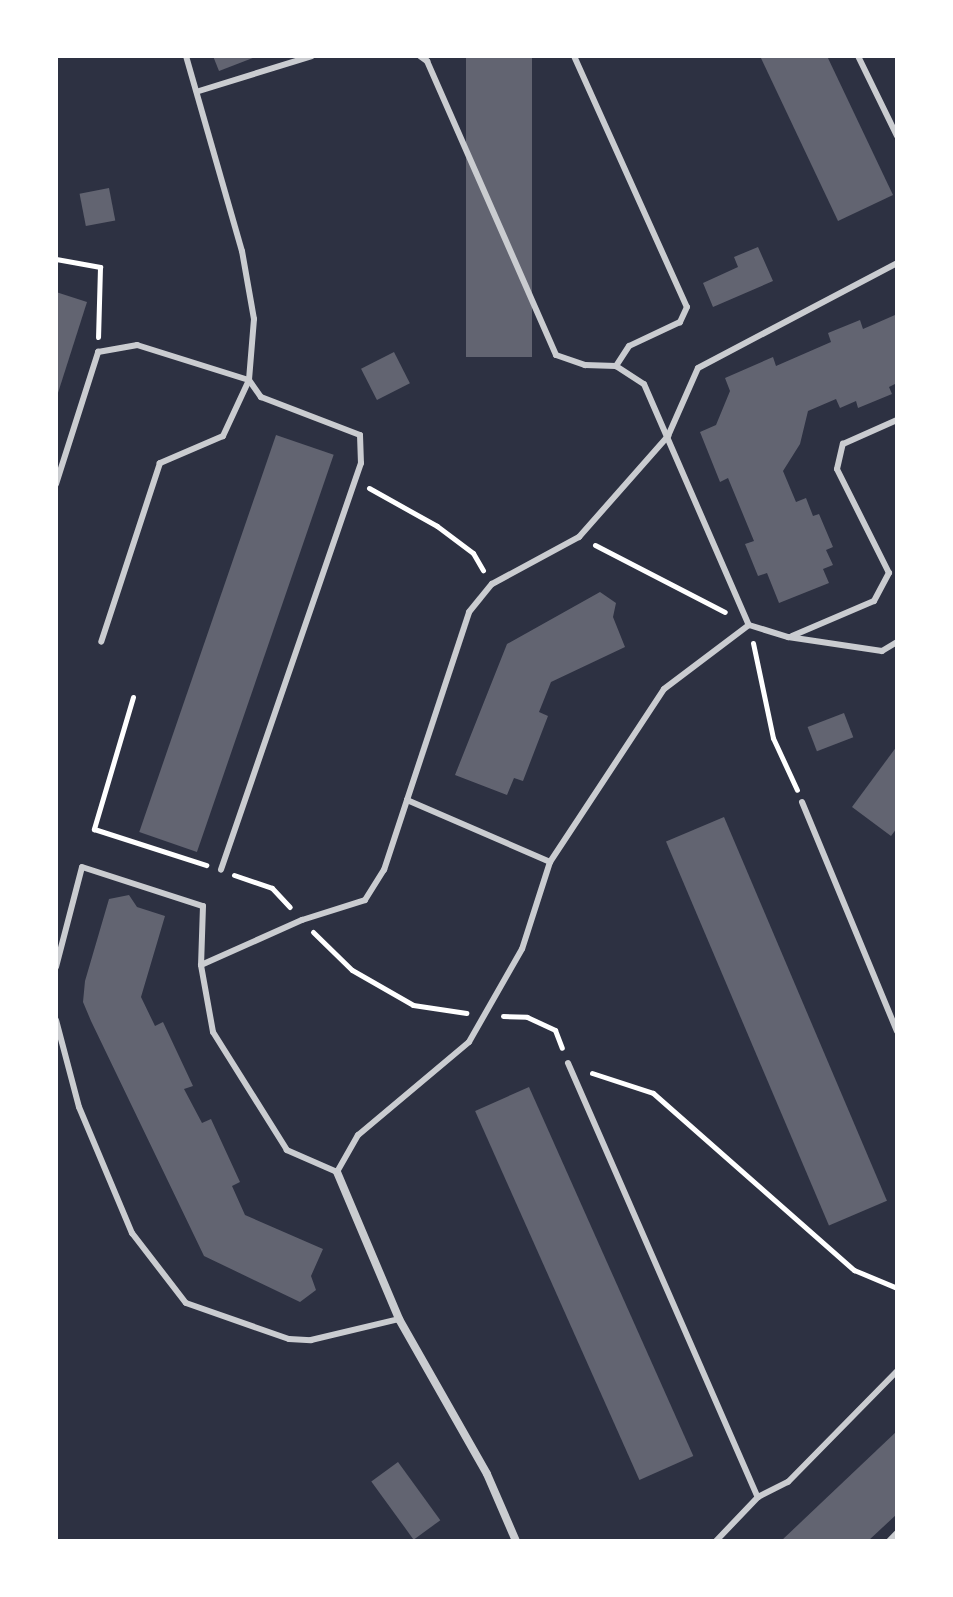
<!DOCTYPE html>
<style>
body{margin:0}
#map{position:relative;width:953px;height:1597px;overflow:hidden;background:#2d3142;font-family:Roboto,sans-serif}
div>[style]{position:absolute}
[style*='--x']{left:calc(var(--x)*1px);top:calc(var(--y)*1px);width:calc(var(--w)*1px);rotate:calc(var(--a)*1deg)}
.building>*{inset:0;background:#626471;transform-origin:0 0}
.path>*{height:5px;margin:-2.5px;padding:0 2.5px;transform-origin:2.5px;border-radius:2.5px;background:#fff}
.service>*{height:6px;margin:-3px;padding:0 3px;transform-origin:3px;border-radius:3px;background:#caccd0}
.minor>*{height:8px;margin:-4px;padding:0 4px;transform-origin:4px;border-radius:4px;background:#caccd0}
span{translate:-50% -50%;white-space:nowrap;text-align:center;line-height:1.15;-webkit-text-stroke:6px #fff;paint-order:stroke}
.frame{position:absolute;inset:0;border:58px solid #fff;pointer-events:none}
</style>
<div id="map">
<div class="building">
<i style="clip-path:polygon(213px 56px,258px 56px,219px 71px)"></i>
<i style="left:466px;top:56px;width:66px;height:301px"></i>
<i style="clip-path:polygon(760px 56px,827px 56px,893px 195px,838px 221px)"></i>
<i style="left:109px;top:188px;width:33px;height:30px;rotate:79deg"></i>
<i style="clip-path:polygon(758px 247px,773px 281px,713px 307px,703px 283px,738px 267px,734px 257px)"></i>
<i style="clip-path:polygon(56px 292px,87px 302px,57px 396px,56px 396px)"></i>
<i style="clip-path:polygon(895px 315px,897px 383px,889px 387px,892px 394px,858px 408px,856px 401px,840px 408px,836px 399px,808px 411px,800px 444px,783px 471px,796px 502px,806px 498px,813px 516px,819px 514px,833px 547px,826px 550px,833px 565px,823px 569px,829px 583px,779px 603px,767px 573px,758px 576px,745px 544px,754px 541px,728px 478px,720px 482px,700px 432px,716px 425px,730px 391px,725px 378px,773px 357px,776px 366px,831px 342px,828px 333px,860px 320px,863px 329px)"></i>
<i style="left:394px;top:352px;width:35px;height:37px;rotate:63deg"></i>
<i style="left:276px;top:435px;width:61px;height:420px;rotate:19deg"></i>
<i style="clip-path:polygon(600px 592px,616px 603px,613px 617px,625px 647px,551px 682px,539px 712px,548px 716px,523px 781px,514px 778px,507px 795px,455px 775px,507px 644px)"></i>
<i style="left:844px;top:713px;width:26px;height:39px;rotate:69deg"></i>
<i style="clip-path:polygon(897px 746px,897px 828px,891px 836px,852px 807px)"></i>
<i style="left:724px;top:817px;width:417px;height:63px;rotate:67deg"></i>
<i style="clip-path:polygon(129px 895px,137px 907px,165px 916px,141px 997px,155px 1026px,163px 1022px,193px 1086px,184px 1089px,202px 1123px,211px 1119px,240px 1182px,232px 1186px,245px 1215px,323px 1249px,311px 1276px,316px 1290px,300px 1302px,204px 1256px,91px 1021px,83px 1002px,85px 981px,109px 899px)"></i>
<i style="left:529px;top:1087px;width:404px;height:59px;rotate:66deg"></i>
<i style="clip-path:polygon(897px 1431px,897px 1514px,868px 1541px,781px 1541px)"></i>
<i style="left:398px;top:1462px;width:72px;height:33px;rotate:54deg"></i>
</div>
<div class="path">
<i style="--x:56;--y:259;--w:45;--a:10.3"></i>
<i style="--x:100;--y:267;--w:70;--a:91.6"></i>
<i style="--x:369;--y:488;--w:78;--a:29.2"></i>
<i style="--x:437;--y:526;--w:45;--a:36.9"></i>
<i style="--x:473;--y:553;--w:20;--a:60"></i>
<i style="--x:595;--y:545;--w:146;--a:27.3"></i>
<i style="--x:753;--y:643;--w:97;--a:78.1"></i>
<i style="--x:773;--y:738;--w:57;--a:65.2"></i>
<i style="--x:133;--y:697;--w:138;--a:106.5"></i>
<i style="--x:94;--y:829;--w:118;--a:17.8"></i>
<i style="--x:234;--y:875;--w:40;--a:18.9"></i>
<i style="--x:272;--y:888;--w:26;--a:47"></i>
<i style="--x:313;--y:932;--w:54;--a:44.3"></i>
<i style="--x:352;--y:970;--w:70;--a:29.8"></i>
<i style="--x:413;--y:1005;--w:54;--a:8.6"></i>
<i style="--x:503;--y:1016;--w:24;--a:2"></i>
<i style="--x:527;--y:1017;--w:31;--a:25"></i>
<i style="--x:555;--y:1030;--w:19;--a:69"></i>
<i style="--x:592;--y:1073;--w:64;--a:18.2"></i>
<i style="--x:653;--y:1093;--w:268;--a:41.4"></i>
<i style="--x:854;--y:1270;--w:47;--a:22.7"></i>
</div>
<div class="service">
<i style="--x:186;--y:56;--w:203;--a:74"></i>
<i style="--x:242;--y:251;--w:69;--a:80"></i>
<i style="--x:254;--y:319;--w:61;--a:94.7"></i>
<i style="--x:249;--y:380;--w:21;--a:55"></i>
<i style="--x:261;--y:397;--w:106;--a:21"></i>
<i style="--x:360;--y:435;--w:28;--a:88"></i>
<i style="--x:361;--y:463;--w:430;--a:109"></i>
<i style="--x:420;--y:56;--w:9;--a:36"></i>
<i style="--x:427;--y:61;--w:321;--a:66.3"></i>
<i style="--x:556;--y:355;--w:31;--a:19"></i>
<i style="--x:585;--y:365;--w:31;--a:2"></i>
<i style="--x:616;--y:366;--w:33;--a:33"></i>
<i style="--x:644;--y:384;--w:263;--a:66.5"></i>
<i style="--x:749;--y:625;--w:41;--a:17.1"></i>
<i style="--x:788;--y:637;--w:95;--a:8.5"></i>
<i style="--x:882;--y:651;--w:17;--a:-31"></i>
<i style="--x:574;--y:56;--w:275;--a:65.8"></i>
<i style="--x:687;--y:307;--w:17;--a:115"></i>
<i style="--x:680;--y:322;--w:56;--a:154.8"></i>
<i style="--x:629;--y:346;--w:24;--a:123"></i>
<i style="--x:858;--y:56;--w:89;--a:64"></i>
<i style="--x:199;--y:91;--w:118;--a:-17.2"></i>
<i style="--x:56;--y:484;--w:139;--a:-72.3"></i>
<i style="--x:98;--y:352;--w:40;--a:-10"></i>
<i style="--x:137;--y:345;--w:117;--a:17.4"></i>
<i style="--x:249;--y:380;--w:62;--a:114.9"></i>
<i style="--x:223;--y:436;--w:69;--a:156.8"></i>
<i style="--x:160;--y:463;--w:188;--a:108.2"></i>
<i style="--x:792;--y:636;--w:89;--a:-23.1"></i>
<i style="--x:874;--y:601;--w:32;--a:-62"></i>
<i style="--x:889;--y:573;--w:116;--a:-116.6"></i>
<i style="--x:837;--y:469;--w:26;--a:-77"></i>
<i style="--x:843;--y:444;--w:59;--a:-24"></i>
<i style="--x:407;--y:800;--w:198;--a:-71.7"></i>
<i style="--x:469;--y:612;--w:36;--a:-51"></i>
<i style="--x:492;--y:584;--w:99;--a:-28.4"></i>
<i style="--x:579;--y:537;--w:135;--a:-48.6"></i>
<i style="--x:668;--y:436;--w:74;--a:-66.2"></i>
<i style="--x:698;--y:368;--w:225;--a:-27.8"></i>
<i style="--x:802;--y:802;--w:248;--a:67.5"></i>
<i style="--x:550;--y:862;--w:91;--a:107.8"></i>
<i style="--x:522;--y:949;--w:107;--a:119.7"></i>
<i style="--x:469;--y:1042;--w:145;--a:140"></i>
<i style="--x:358;--y:1135;--w:43;--a:119.6"></i>
<i style="--x:337;--y:1172;--w:55;--a:-156.3"></i>
<i style="--x:287;--y:1150;--w:139;--a:-122.1"></i>
<i style="--x:213;--y:1032;--w:68;--a:-100.2"></i>
<i style="--x:201;--y:965;--w:111;--a:-24"></i>
<i style="--x:302;--y:920;--w:66;--a:-17.6"></i>
<i style="--x:365;--y:900;--w:36;--a:-58"></i>
<i style="--x:384;--y:870;--w:74;--a:-71.8"></i>
<i style="--x:407;--y:800;--w:156;--a:23.4"></i>
<i style="--x:550;--y:862;--w:207;--a:-56.6"></i>
<i style="--x:664;--y:689;--w:106;--a:-37"></i>
<i style="--x:56;--y:967;--w:103;--a:-75.4"></i>
<i style="--x:82;--y:867;--w:127;--a:17.9"></i>
<i style="--x:203;--y:906;--w:59;--a:91.9"></i>
<i style="--x:56;--y:1020;--w:90;--a:75.2"></i>
<i style="--x:79;--y:1107;--w:137;--a:67.2"></i>
<i style="--x:132;--y:1233;--w:88;--a:52.4"></i>
<i style="--x:186;--y:1303;--w:109;--a:19.3"></i>
<i style="--x:289;--y:1339;--w:22;--a:3"></i>
<i style="--x:311;--y:1340;--w:90;--a:-13.4"></i>
<i style="--x:568;--y:1063;--w:474;--a:66.4"></i>
<i style="--x:716;--y:1541;--w:61;--a:-46.3"></i>
<i style="--x:758;--y:1497;--w:34;--a:-27"></i>
<i style="--x:788;--y:1482;--w:156;--a:-45.5"></i>
<i style="--x:889;--y:1541;--w:11;--a:-45"></i>
</div>
<div class="minor">
<i style="--x:337;--y:1172;--w:160;--a:67.1"></i>
<i style="--x:399;--y:1319;--w:178;--a:60.4"></i>
<i style="--x:487;--y:1474;--w:73;--a:66.6"></i>
</div>
<div class="frame"></div>
</div>
